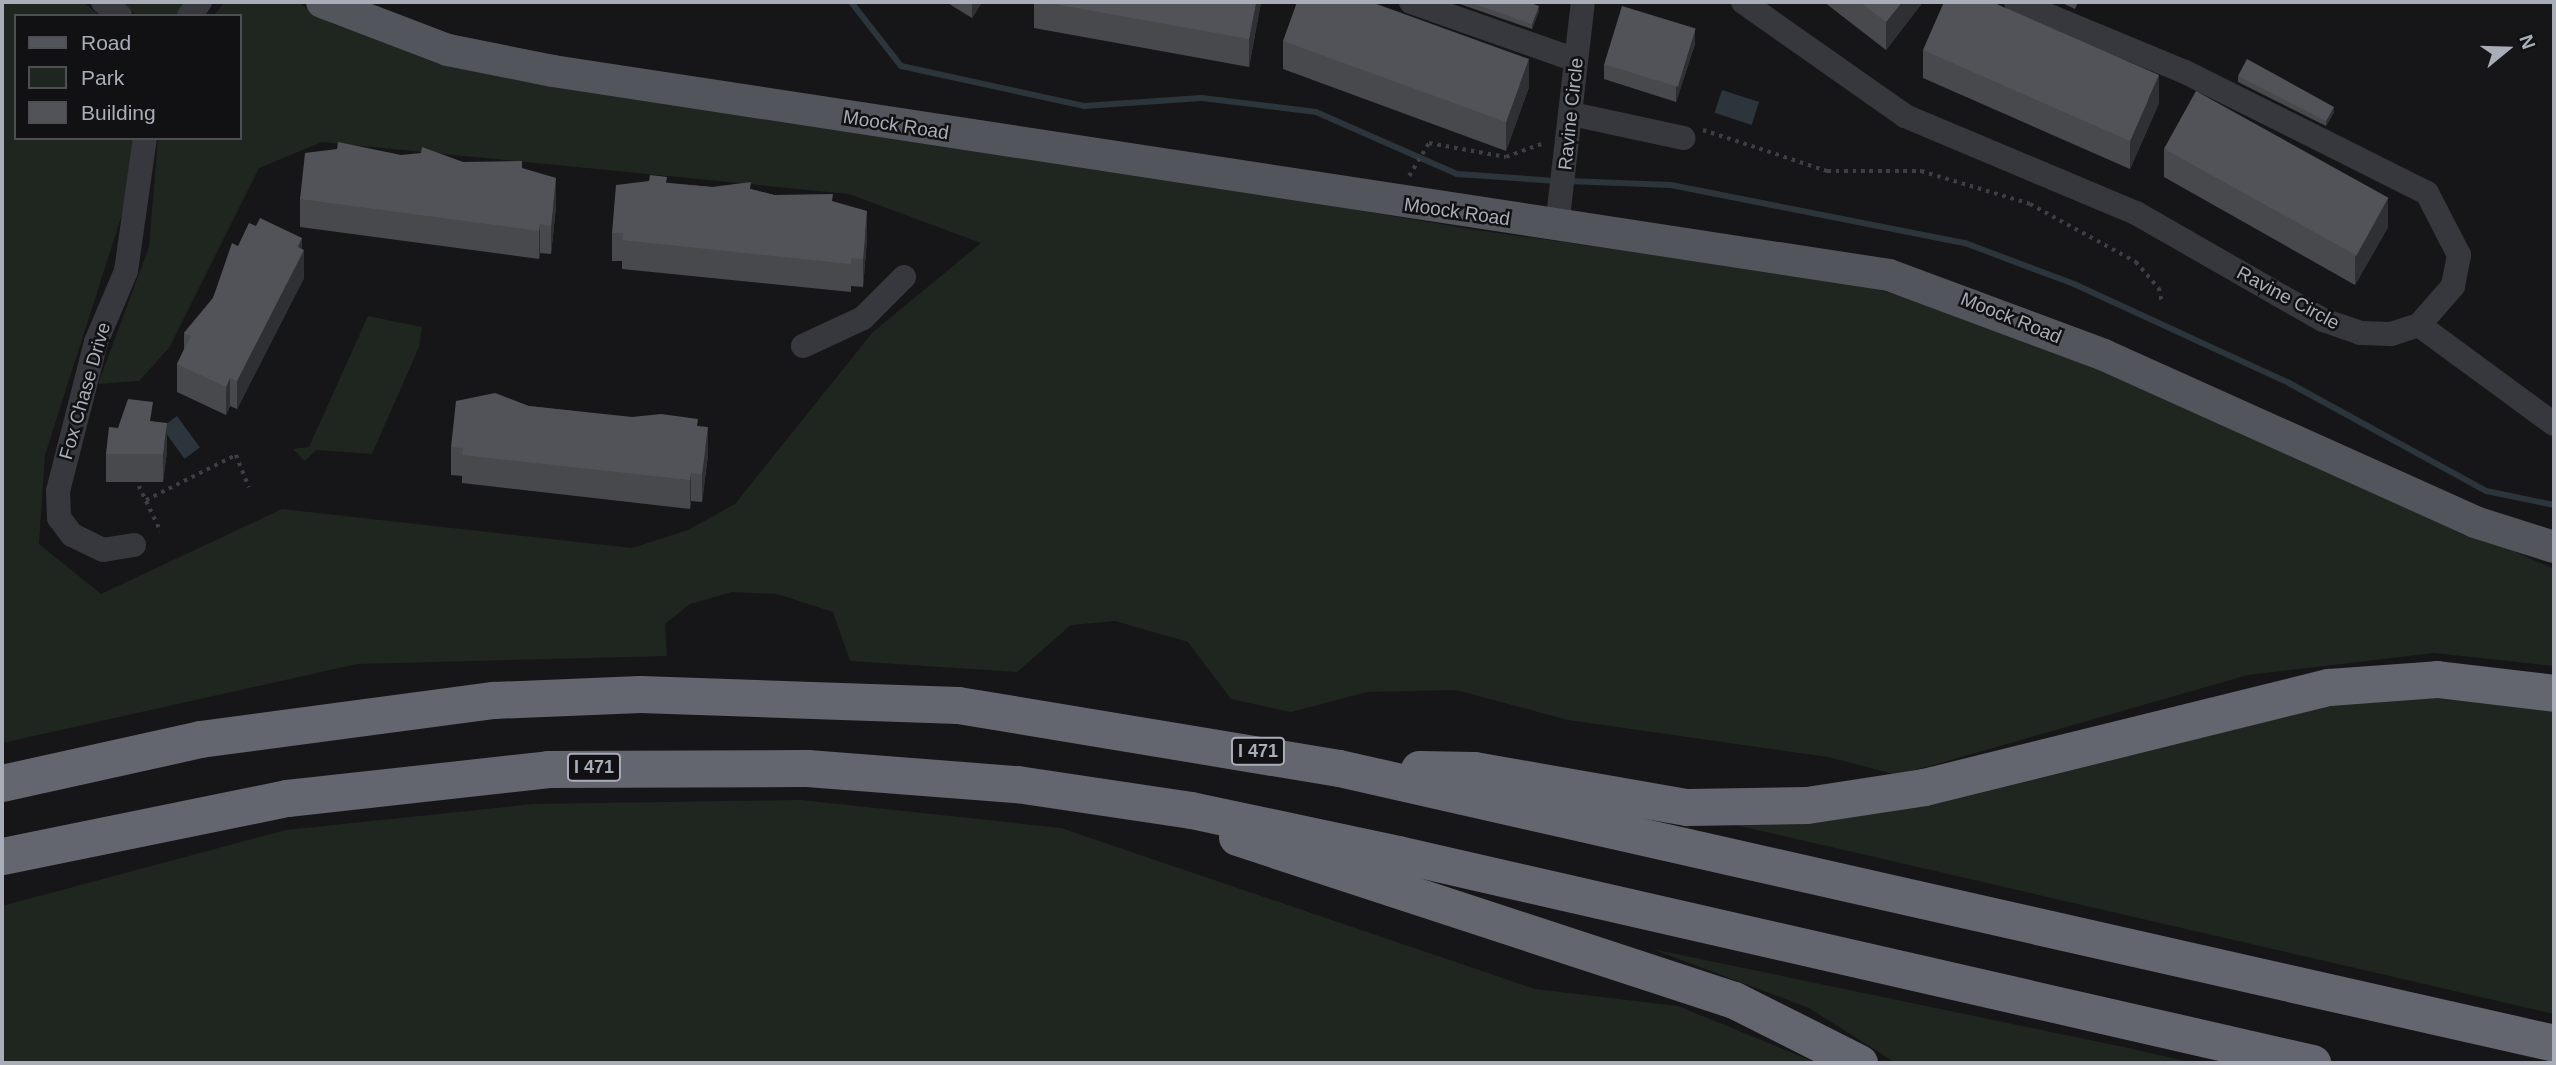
<!DOCTYPE html>
<style>
body{margin:0}
#map{position:relative;width:2556px;height:1065px;overflow:hidden;background:#161618;font-family:Helvetica,sans-serif}
div>[style]{position:absolute}
[style*='--x']{left:calc(var(--x)*1px);top:calc(var(--y)*1px);width:calc(var(--w)*1px);rotate:calc(var(--a)*1deg)}
.green>*{inset:0;background:#1e261f}
.water>*{inset:0;background:#2c353c;transform-origin:0 0}
.stream>*{height:6px;margin:-3px;padding:0 3px;transform-origin:3px;border-radius:3px;background:#2c353c}
.path>*{height:3.5px;margin-top:-1.75px;transform-origin:0;background:repeating-linear-gradient(90deg,#3d3f44 0 3.5px,transparent 0 8.5px)}
.minor>*{height:24px;margin:-12px;padding:0 12px;transform-origin:12px;border-radius:12px;background:#37383d}
.major>*{height:32px;margin:-16px;padding:0 16px;transform-origin:16px;border-radius:16px;background:#53555c}
.highway>*{height:37px;margin:-18.5px;padding:0 18.5px;transform-origin:18.5px;border-radius:18.5px;background:#63666e}
.wall>*{inset:0;background:#47494d}
.shaded-wall>*{inset:0;background:#2f3033}
.building>*{inset:0;background:#525359;transform-origin:0 0}
span{translate:-50% -50%;white-space:nowrap;text-align:center;line-height:1.15;-webkit-text-stroke:5px #111113;paint-order:stroke}
.shield-label span{padding:2px 5px;background:#111113;border:2px solid;border-radius:5px;-webkit-text-stroke-width:0}
.shield-label{font-size:18px;color:#a8adb8;font-weight:700}
.street-label{font-size:19px;color:#a8adb8}
.frame{position:absolute;inset:0;border:4px solid #a8adb8;pointer-events:none}
.legend{position:absolute;left:14px;top:14px;width:228px;height:126px;box-sizing:border-box;background:#111113;border:2px solid #4d4f55;margin:0;padding:9px 12px;list-style:none;font-size:21px;color:#a8adb8}
.legend li{display:flex;align-items:center;gap:14px;height:35px}
.legend b{width:35px;border:2px solid #4d4f55}
.north{position:absolute;left:2472px;top:14px;width:70px;height:70px;-webkit-text-stroke:5px #111113;paint-order:stroke;rotate:71deg;font-size:19px;font-weight:700;line-height:28px;text-align:center;color:#a8adb8}
.north::after{content:'';display:block;margin:auto;width:24px;height:32px;background:#a8adb8;clip-path:polygon(50% 0,100% 100%,50% 72%,0 100%)}
</style>
<div id="map">
<div class="green">
<i style="clip-path:polygon(2px 2px,83px 2px,100px 16px,16px 16px,16px 138px,133px 138px,126px 202px,45px 455px,39px 544px,101px 594px,282px 509px,632px 548px,688px 530px,735px 504px,873px 332px,981px 243px,849px 194px,322px 142px,259px 168px,169px 348px,139px 381px,98px 384px,149px 247px,158px 138px,240px 138px,240px 16px,213px 16px,225px 2px,297px 2px,333px 24px,425px 54px,1470px 229px,1846px 282px,1995px 319px,2554px 569px,2554px 666px,2434px 653px,2248px 675px,1898px 775px,1828px 757px,1568px 720px,1456px 690px,1367px 692px,1291px 712px,1231px 699px,1188px 642px,1115px 621px,1071px 625px,1017px 672px,850px 661px,833px 612px,777px 594px,732px 592px,690px 604px,665px 624px,667px 656px,357px 664px,2px 743px)"></i>
<i style="clip-path:polygon(121px 2px,191px 2px,180px 16px,137px 16px)"></i>
<i style="clip-path:polygon(368px 316px,422px 327px,419px 347px,372px 454px,316px 450px,305px 461px,293px 449px,309px 447px)"></i>
<i style="clip-path:polygon(2431px 693px,2554px 710px,2554px 1014px,1723px 822px,1835px 820px,2322px 702px)"></i>
<i style="clip-path:polygon(801px 800px,1061px 828px,1535px 989px,1678px 1006px,1817px 1063px,2px 1063px,2px 906px,286px 830px,533px 804px)"></i>
<i style="clip-path:polygon(1652px 949px,2133px 1049px,2194px 1063px,1896px 1063px,1809px 1008px)"></i>
</div>
<div class="water">
<i style="left:1722px;top:90px;width:39px;height:24px;rotate:18deg"></i>
<i style="left:177px;top:416px;width:39px;height:19px;rotate:54deg"></i>
</div>
<div class="stream">
<i style="--x:851;--y:2;--w:81;--a:52"></i>
<i style="--x:901;--y:66;--w:187;--a:12.3"></i>
<i style="--x:1084;--y:106;--w:118;--a:-3.9"></i>
<i style="--x:1202;--y:98;--w:115;--a:7"></i>
<i style="--x:1316;--y:112;--w:154;--a:23.7"></i>
<i style="--x:1457;--y:174;--w:99;--a:4"></i>
<i style="--x:1567;--y:181;--w:104;--a:2.2"></i>
<i style="--x:1671;--y:185;--w:300;--a:11.2"></i>
<i style="--x:1965;--y:243;--w:116;--a:20.6"></i>
<i style="--x:2074;--y:284;--w:237;--a:24.7"></i>
<i style="--x:2289;--y:383;--w:225;--a:28.7"></i>
<i style="--x:2486;--y:491;--w:69;--a:11.6"></i>
</div>
<div class="path">
<i style="--x:1703;--y:130;--w:131;--a:18.3"></i>
<i style="--x:1827;--y:171;--w:94;--a:0"></i>
<i style="--x:1921;--y:171;--w:114;--a:16.8"></i>
<i style="--x:2030;--y:204;--w:121;--a:28.7"></i>
<i style="--x:2136;--y:262;--w:35;--a:49"></i>
<i style="--x:2159;--y:288;--w:14;--a:78"></i>
<i style="--x:1409;--y:176;--w:39;--a:-59"></i>
<i style="--x:1429;--y:143;--w:78;--a:10.3"></i>
<i style="--x:1506;--y:157;--w:40;--a:-20.2"></i>
<i style="--x:139;--y:486;--w:51;--a:64.4"></i>
<i style="--x:146;--y:500;--w:101;--a:-26.6"></i>
<i style="--x:236;--y:455;--w:35;--a:68"></i>
</div>
<div class="minor">
<i style="--x:103;--y:2;--w:22;--a:39"></i>
<i style="--x:1411;--y:2;--w:175;--a:19.4"></i>
<i style="--x:1743;--y:2;--w:198;--a:35.1"></i>
<i style="--x:1905;--y:116;--w:251;--a:22.8"></i>
<i style="--x:2136;--y:213;--w:215;--a:29.8"></i>
<i style="--x:2323;--y:320;--w:39;--a:19"></i>
<i style="--x:2360;--y:333;--w:31;--a:2"></i>
<i style="--x:2391;--y:334;--w:29;--a:-18"></i>
<i style="--x:2419;--y:325;--w:52;--a:-48.9"></i>
<i style="--x:2453;--y:286;--w:32;--a:-79"></i>
<i style="--x:2459;--y:255;--w:70;--a:-117.3"></i>
<i style="--x:2427;--y:193;--w:271;--a:-153.4"></i>
<i style="--x:2185;--y:72;--w:183;--a:-157.5"></i>
<i style="--x:189;--y:16;--w:18;--a:-52"></i>
<i style="--x:1572;--y:114;--w:114;--a:12.2"></i>
<i style="--x:1557;--y:226;--w:226;--a:-83.4"></i>
<i style="--x:2419;--y:325;--w:167;--a:36.3"></i>
<i style="--x:803;--y:346;--w:66;--a:-25"></i>
<i style="--x:863;--y:318;--w:58;--a:-45"></i>
<i style="--x:134;--y:545;--w:31;--a:171"></i>
<i style="--x:103;--y:550;--w:34;--a:-154"></i>
<i style="--x:72;--y:535;--w:21;--a:-127"></i>
<i style="--x:59;--y:518;--w:27;--a:-92"></i>
<i style="--x:58;--y:491;--w:154;--a:-75.7"></i>
<i style="--x:96;--y:342;--w:77;--a:-67.1"></i>
<i style="--x:126;--y:271;--w:134;--a:-81.9"></i>
</div>
<div class="major">
<i style="--x:322;--y:2;--w:135;--a:20.9"></i>
<i style="--x:448;--y:50;--w:107;--a:11.3"></i>
<i style="--x:553;--y:71;--w:1351;--a:8.68"></i>
<i style="--x:1889;--y:275;--w:229;--a:20.4"></i>
<i style="--x:2104;--y:355;--w:407;--a:24.2"></i>
<i style="--x:2475;--y:522;--w:83;--a:17.6"></i>
</div>
<div class="highway">
<i style="--x:1419;--y:769;--w:55;--a:1"></i>
<i style="--x:1474;--y:770;--w:216;--a:9.9"></i>
<i style="--x:1687;--y:807;--w:120;--a:-1"></i>
<i style="--x:1807;--y:805;--w:118;--a:-8.7"></i>
<i style="--x:1924;--y:787;--w:417;--a:-13.9"></i>
<i style="--x:2329;--y:687;--w:108;--a:-4.2"></i>
<i style="--x:2437;--y:679;--w:118;--a:6.8"></i>
<i style="--x:2;--y:783;--w:203;--a:-12.5"></i>
<i style="--x:200;--y:739;--w:296;--a:-7.6"></i>
<i style="--x:493;--y:700;--w:147;--a:-2.3"></i>
<i style="--x:640;--y:694;--w:318;--a:2"></i>
<i style="--x:958;--y:705;--w:386;--a:9.4"></i>
<i style="--x:1339;--y:768;--w:1246;--a:12.75"></i>
<i style="--x:1237;--y:837;--w:523;--a:18.16"></i>
<i style="--x:1734;--y:1000;--w:140;--a:26.7"></i>
<i style="--x:2;--y:856;--w:291;--a:-11.5"></i>
<i style="--x:287;--y:798;--w:263;--a:-6.3"></i>
<i style="--x:548;--y:769;--w:259;--a:-0.2"></i>
<i style="--x:807;--y:768;--w:211;--a:4.4"></i>
<i style="--x:1017;--y:784;--w:176;--a:8.5"></i>
<i style="--x:1191;--y:810;--w:212;--a:12"></i>
<i style="--x:1398;--y:854;--w:938;--a:12.88"></i>
</div>
<div class="wall">
<i style="clip-path:polygon(946px 2px,982px 2px,972px 18px)"></i>
<i style="clip-path:polygon(1034px 2px,1261px 2px,1249px 67px,1034px 28px)"></i>
<i style="clip-path:polygon(1454px 2px,1528px 2px,1539px 11px,1532px 29px)"></i>
<i style="clip-path:polygon(1824px 2px,1923px 2px,1886px 50px)"></i>
<i style="clip-path:polygon(2060px 2px,2078px 2px,2075px 9px)"></i>
<i style="clip-path:polygon(1283px 41px,1529px 87px,1506px 151px,1283px 69px)"></i>
<i style="clip-path:polygon(1695px 44px,1676px 102px,1604px 79px,1604px 64px)"></i>
<i style="clip-path:polygon(1923px 50px,2159px 103px,2130px 169px,1923px 78px)"></i>
<i style="clip-path:polygon(2238px 76px,2334px 112px,2326px 126px,2238px 82px)"></i>
<i style="clip-path:polygon(337px 149px,522px 168px,556px 207px,551px 254px,540px 253px,539px 259px,300px 227px,300px 199px)"></i>
<i style="clip-path:polygon(2164px 149px,2388px 227px,2355px 285px,2164px 177px)"></i>
<i style="clip-path:polygon(649px 181px,712px 187px,751px 189px,774px 195px,833px 202px,867px 239px,863px 287px,851px 286px,851px 292px,622px 269px,622px 261px,612px 261px,612px 233px)"></i>
<i style="clip-path:polygon(238px 246px,302px 249px,304px 278px,237px 409px,230px 406px,226px 415px,177px 392px,177px 364px,184px 349px,184px 333px,213px 298px)"></i>
<i style="clip-path:polygon(529px 406px,698px 426px,708px 455px,702px 502px,691px 501px,690px 509px,462px 483px,462px 476px,451px 475px,451px 447px)"></i>
<i style="clip-path:polygon(153px 421px,167px 451px,163px 482px,106px 482px,106px 454px,118px 428px)"></i>
</div>
<div class="shaded-wall">
<i style="clip-path:polygon(972px 2px,982px 2px,972px 18px)"></i>
<i style="clip-path:polygon(1256px 2px,1261px 2px,1249px 67px,1249px 39px)"></i>
<i style="clip-path:polygon(1902px 2px,1923px 2px,1886px 50px,1886px 22px)"></i>
<i style="clip-path:polygon(1539px 6px,1539px 11px,1532px 29px,1532px 24px)"></i>
<i style="clip-path:polygon(1695px 29px,1695px 44px,1676px 102px,1676px 87px)"></i>
<i style="clip-path:polygon(1529px 59px,1529px 87px,1506px 151px,1506px 122px)"></i>
<i style="clip-path:polygon(2159px 75px,2159px 103px,2130px 169px,2130px 141px)"></i>
<i style="clip-path:polygon(2334px 107px,2334px 112px,2326px 126px,2326px 121px)"></i>
<i style="clip-path:polygon(556px 178px,556px 207px,551px 254px,551px 226px)"></i>
<i style="clip-path:polygon(2388px 198px,2388px 227px,2355px 285px,2355px 257px)"></i>
<i style="clip-path:polygon(867px 211px,867px 239px,863px 287px,863px 259px)"></i>
<i style="clip-path:polygon(540px 224px,540px 253px,539px 259px,539px 231px)"></i>
<i style="clip-path:polygon(302px 238px,302px 253px,304px 250px,304px 278px,237px 409px,237px 381px)"></i>
<i style="clip-path:polygon(230px 378px,230px 406px,226px 415px,226px 387px)"></i>
<i style="clip-path:polygon(167px 423px,167px 451px,163px 482px,163px 454px)"></i>
<i style="clip-path:polygon(708px 427px,708px 455px,702px 502px,702px 474px)"></i>
<i style="clip-path:polygon(691px 473px,691px 501px,690px 509px,690px 480px)"></i>
</div>
<div class="building">
<i style="clip-path:polygon(1043px 2px,1256px 2px,1249px 39px)"></i>
<i style="clip-path:polygon(1297px 2px,1371px 2px,1529px 59px,1506px 122px,1283px 41px)"></i>
<i style="clip-path:polygon(1469px 2px,1528px 2px,1539px 6px,1532px 24px)"></i>
<i style="clip-path:polygon(1860px 2px,1902px 2px,1886px 22px)"></i>
<i style="clip-path:polygon(1944px 2px,1992px 2px,2159px 75px,2130px 141px,1923px 50px)"></i>
<i style="left:1622px;top:6px;width:77px;height:61px;rotate:17deg"></i>
<i style="clip-path:polygon(2247px 59px,2334px 107px,2326px 121px,2238px 76px)"></i>
<i style="left:2196px;top:91px;width:220px;height:66px;rotate:29deg"></i>
<i style="clip-path:polygon(338px 142px,401px 155px,421px 153px,422px 147px,463px 162px,522px 161px,522px 168px,556px 178px,551px 226px,540px 224px,539px 231px,300px 199px,305px 153px,337px 149px)"></i>
<i style="clip-path:polygon(650px 175px,667px 177px,666px 183px,712px 187px,751px 182px,750px 189px,774px 195px,833px 194px,832px 201px,867px 211px,863px 259px,851px 258px,851px 264px,622px 240px,623px 233px,612px 233px,616px 185px,649px 181px)"></i>
<i style="clip-path:polygon(260px 218px,302px 238px,298px 247px,304px 250px,237px 381px,230px 378px,226px 387px,177px 364px,191px 336px,184px 333px,213px 298px,232px 243px,238px 246px,249px 223px,256px 226px)"></i>
<i style="clip-path:polygon(495px 393px,529px 406px,632px 417px,661px 414px,698px 419px,697px 426px,708px 427px,702px 474px,691px 473px,690px 480px,462px 455px,463px 448px,451px 447px,456px 401px)"></i>
<i style="clip-path:polygon(128px 399px,153px 402px,150px 421px,167px 423px,163px 454px,106px 454px,109px 427px,118px 428px)"></i>
</div>
<div class="shield-label">
<span style="left:1258px;top:751px">I 471</span>
<span style="left:594px;top:767px">I 471</span>
</div>
<div class="street-label">
<span style="left:1571px;top:114px;rotate:-84deg">Ravine Circle</span>
<span style="left:896px;top:125px;rotate:9deg">Moock Road</span>
<span style="left:1457px;top:212px;rotate:8deg">Moock Road</span>
<span style="left:2288px;top:298px;rotate:28deg">Ravine Circle</span>
<span style="left:2011px;top:318px;rotate:22deg">Moock Road</span>
<span style="left:85px;top:391px;rotate:-74deg">Fox Chase Drive</span>
</div>
<div class="frame"></div>
<ul class="legend">
<li><b style="height:9px;background:#53555c"></b>Road</li>
<li><b style="height:19px;background:#1e261f"></b>Park</li>
<li><b style="height:19px;background:#525359"></b>Building</li>
</ul>
<div class="north">N</div>
</div>
